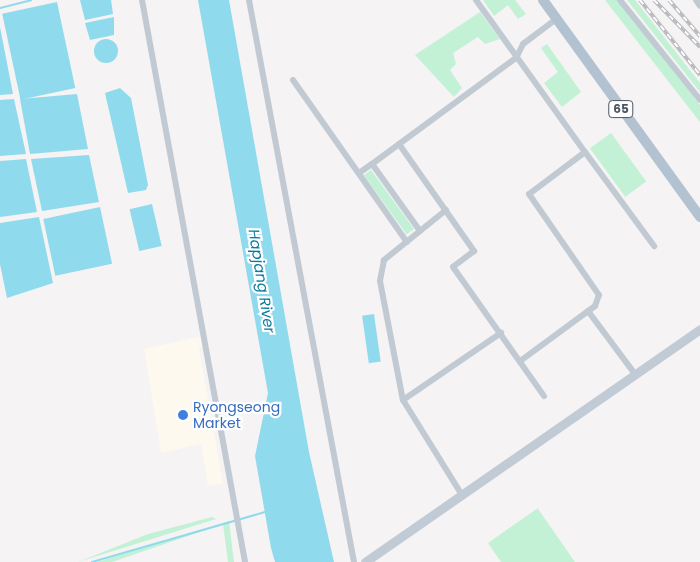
<!DOCTYPE html>
<style>
body{margin:0}
#map{position:relative;width:700px;height:562px;overflow:hidden;background:#f5f3f3;font-family:Poppins,sans-serif}
div>[style]{position:absolute}
[style*='--x']{left:calc(var(--x)*1px);top:calc(var(--y)*1px);width:calc(var(--w)*1px);rotate:calc(var(--a)*1deg)}
.commercial>*{inset:0;background:#fdf9ef}
.green>*{inset:0;background:#c3f1d5;transform-origin:0 0}
.water>*{inset:0;background:#90daee;transform-origin:0 0}
.round{border-radius:50%}
.stream>*{height:2px;margin:-1px;padding:0 1px;transform-origin:1px;border-radius:1px;background:#90daee}
.street>*{height:6px;margin:-3px;padding:0 3px;transform-origin:3px;border-radius:3px;background:#c1cad2}
.secondary>*{height:9px;margin:-4.5px;padding:0 4.5px;transform-origin:4.5px;border-radius:4.5px;background:#c1cbd6}
.primary>*{height:10px;margin:-5px;padding:0 5px;transform-origin:5px;border-radius:5px;background:#b3c2d1}
.rail>*{height:4px;margin-top:-2px;transform-origin:0;background:repeating-linear-gradient(90deg,#fff 0 5.5px,#b5b8bd 0 11px);box-sizing:border-box;border-block:1px solid #b5b8bd}
.dots>*{width:14px;height:14px;translate:-50% -50%;box-sizing:border-box;border:2px solid #fff;border-radius:50%}
span{translate:-50% -50%;white-space:nowrap;text-align:center;line-height:1.15;-webkit-text-stroke:4.5px #fff;paint-order:stroke}
.shield-label span{padding:1px 4px;background:#fff;border:1px solid;border-radius:4px;-webkit-text-stroke-width:0}
.shield-label{font-size:12px;color:#4a5661;font-weight:700}
.shop-label{font-size:14px;color:#366cbe}
.left{translate:0 -50%;text-align:left}
.water-label{font-size:15px;color:#0c7c9b;font-style:italic}
</style>
<div id="map">
<div class="commercial">
<i style="clip-path:polygon(202px 336px,204px 346px,199px 348px,223px 484px,208px 486px,201px 444px,161px 453px,144px 349px)"></i>
</div>
<div class="green">
<i style="clip-path:polygon(483px 0,515px 0,526px 14px,518px 19px,508px 5px,494px 16px)"></i>
<i style="clip-path:polygon(605px 0,617px 0,700px 105px,700px 122px)"></i>
<i style="clip-path:polygon(627px 0,635px 0,700px 83px,700px 92px)"></i>
<i style="clip-path:polygon(480px 12px,500px 39px,485px 44px,478px 37px,453px 53px,456px 64px,450px 70px,462px 88px,454px 97px,415px 55px)"></i>
<i style="clip-path:polygon(547px 44px,581px 92px,562px 107px,544px 83px,558px 72px,541px 48px)"></i>
<i style="left:611px;top:133px;width:60px;height:26px;rotate:54deg"></i>
<i style="left:371px;top:170px;width:73px;height:9px;rotate:54deg"></i>
<i style="clip-path:polygon(538px 508px,538px 509px,575px 562px,501px 562px,488px 543px)"></i>
<i style="clip-path:polygon(212px 517px,216px 519px,78px 562px,148px 534px)"></i>
<i style="clip-path:polygon(229px 521px,234px 562px,228px 562px,223px 524px,112px 562px,97px 562px)"></i>
</div>
<div class="water">
<i style="clip-path:polygon(80px 0,111px 0,113px 14px,85px 20px)"></i>
<i style="clip-path:polygon(198px 0,229px 0,309px 452px,334px 562px,275px 562px,271px 548px,255px 456px,268px 393px)"></i>
<i style="left:57px;top:2px;width:88px;height:56px;rotate:78deg"></i>
<i style="clip-path:polygon(114px 17px,114px 35px,90px 40px,85px 23px)"></i>
<i style="clip-path:polygon(0 27px,13px 94px,0 95px)"></i>
<i class="round" style="left:94px;top:39px;width:24px;height:24px"></i>
<i style="clip-path:polygon(120px 88px,131px 98px,148px 185px,146px 190px,128px 193px,105px 93px)"></i>
<i style="clip-path:polygon(77px 94px,88px 149px,30px 154px,20px 99px)"></i>
<i style="clip-path:polygon(14px 99px,26px 154px,0 156px,0 100px)"></i>
<i style="clip-path:polygon(89px 155px,99px 202px,42px 211px,31px 159px)"></i>
<i style="clip-path:polygon(26px 159px,37px 212px,0 217px,0 161px)"></i>
<i style="left:152px;top:204px;width:43px;height:23px;rotate:77deg"></i>
<i style="left:100px;top:207px;width:58px;height:58px;rotate:78deg"></i>
<i style="clip-path:polygon(39px 217px,53px 283px,7px 298px,0 264px,0 223px)"></i>
<i style="left:374px;top:314px;width:48px;height:12px;rotate:82deg"></i>
</div>
<div class="stream">
<i style="--x:0;--y:8;--w:32;--a:-14"></i>
<i style="--x:92;--y:562;--w:180;--a:-16.1"></i>
</div>
<div class="street">
<i style="--x:142;--y:0;--w:571;--a:79.61"></i>
<i style="--x:249;--y:0;--w:572;--a:79.42"></i>
<i style="--x:476;--y:0;--w:187;--a:54.4"></i>
<i style="--x:585;--y:152;--w:70;--a:143.1"></i>
<i style="--x:529;--y:194;--w:123;--a:55.3"></i>
<i style="--x:599;--y:295;--w:12;--a:110"></i>
<i style="--x:595;--y:306;--w:93;--a:143.7"></i>
<i style="--x:620;--y:0;--w:128;--a:51.3"></i>
<i style="--x:696;--y:0;--w:7;--a:56"></i>
<i style="--x:293;--y:80;--w:198;--a:54.9"></i>
<i style="--x:399;--y:144;--w:131;--a:55"></i>
<i style="--x:474;--y:251;--w:26;--a:143"></i>
<i style="--x:453;--y:267;--w:158;--a:54.8"></i>
<i style="--x:585;--y:152;--w:117;--a:53.7"></i>
<i style="--x:359;--y:173;--w:16;--a:-35"></i>
<i style="--x:446;--y:210;--w:80;--a:141.1"></i>
<i style="--x:384;--y:260;--w:21;--a:101"></i>
<i style="--x:380;--y:281;--w:121;--a:79.1"></i>
<i style="--x:403;--y:400;--w:112;--a:58.2"></i>
<i style="--x:420;--y:231;--w:82;--a:-125.6"></i>
<i style="--x:372;--y:164;--w:179;--a:-36.4"></i>
<i style="--x:516;--y:58;--w:16;--a:-63"></i>
<i style="--x:523;--y:44;--w:41;--a:-37.1"></i>
<i style="--x:588;--y:311;--w:79;--a:53.3"></i>
<i style="--x:403;--y:400;--w:119;--a:-34.4"></i>
</div>
<div class="secondary">
<i style="--x:365;--y:562;--w:408;--a:-34.8"></i>
</div>
<div class="primary">
<i style="--x:543;--y:0;--w:268;--a:54.1"></i>
</div>
<div class="rail">
<i style="--x:640;--y:0;--w:96;--a:51.3"></i>
<i style="--x:654;--y:0;--w:66;--a:45.6"></i>
<i style="--x:669;--y:0;--w:48;--a:49.3"></i>
</div>
<div class="dots">
<i style="left:183px;top:415px;background:#3f7fe0"></i>
</div>
<div class="shield-label">
<span style="left:621px;top:109px">65</span>
</div>
<div class="shop-label">
<span class="left" style="left:193px;top:415px">Ryongseong<br>Market</span>
</div>
<div class="water-label">
<span style="left:262px;top:281px;rotate:81deg">Hapjang River</span>
</div>
</div>
